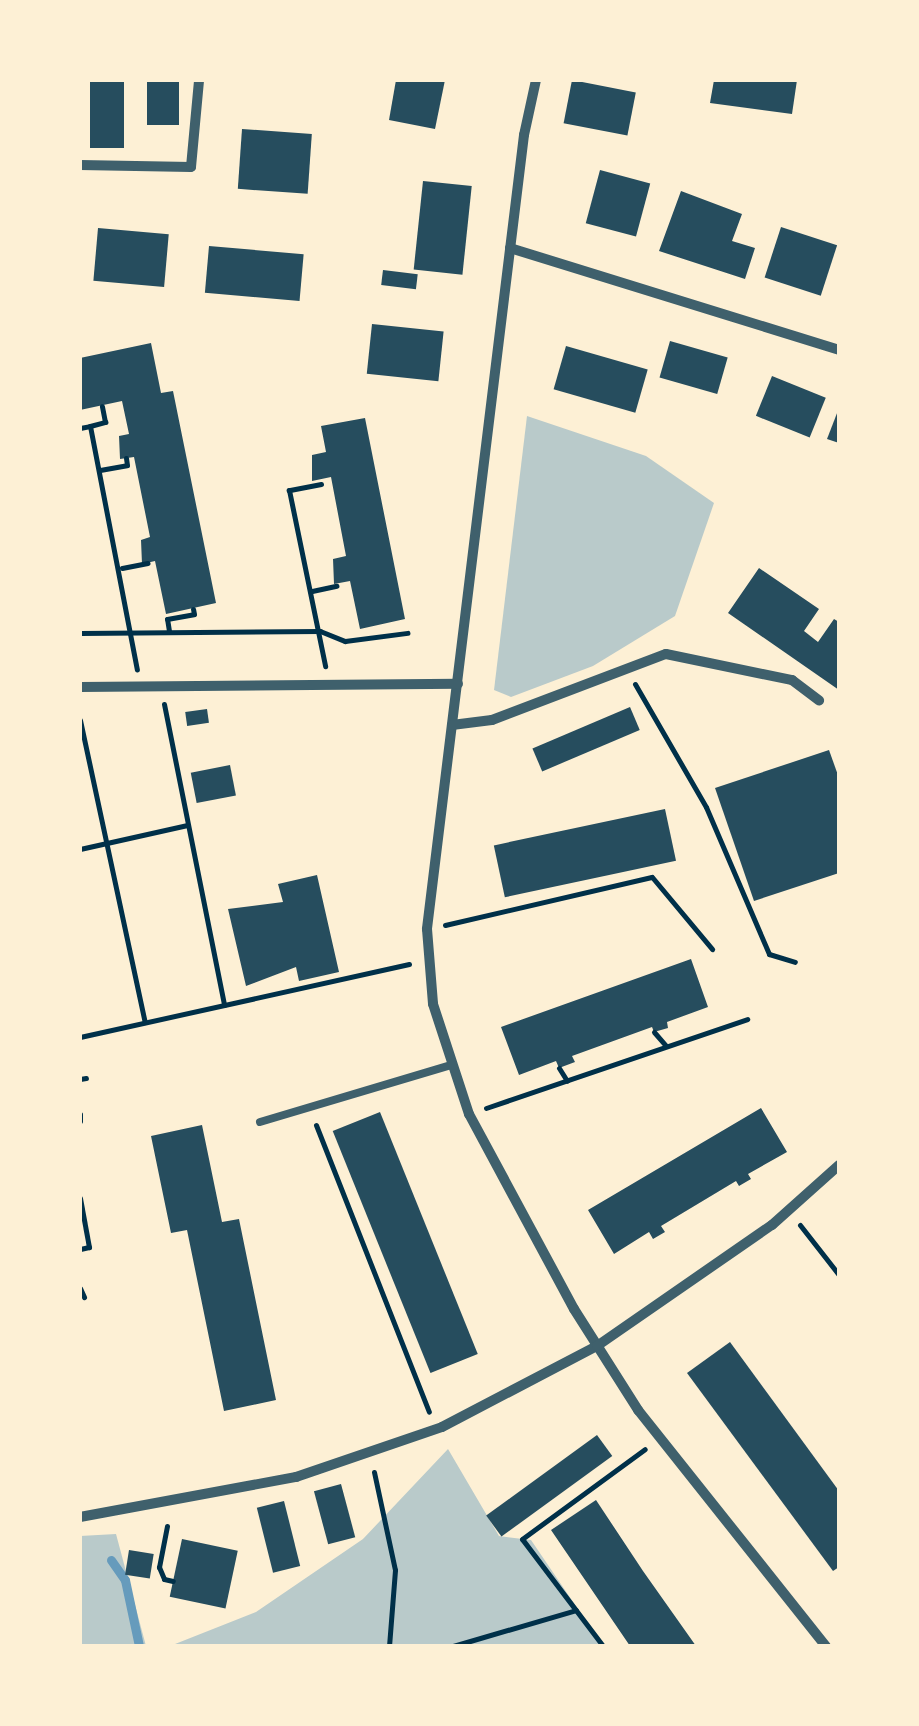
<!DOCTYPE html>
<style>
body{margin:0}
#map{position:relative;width:919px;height:1726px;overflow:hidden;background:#fdf0d5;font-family:"PT Sans",sans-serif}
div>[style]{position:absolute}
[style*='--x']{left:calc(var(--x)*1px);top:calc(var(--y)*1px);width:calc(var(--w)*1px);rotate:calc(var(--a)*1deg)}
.green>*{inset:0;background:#b9caca}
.stream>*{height:9px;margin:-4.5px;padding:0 4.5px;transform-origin:4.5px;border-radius:4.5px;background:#669bbc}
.building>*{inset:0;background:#264d5e;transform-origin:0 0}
.path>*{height:5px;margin:-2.5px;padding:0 2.5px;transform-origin:2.5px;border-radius:2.5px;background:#003049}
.service>*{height:8px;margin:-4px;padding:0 4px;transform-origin:4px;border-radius:4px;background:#3f606c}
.minor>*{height:10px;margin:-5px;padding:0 5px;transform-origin:5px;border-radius:5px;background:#3f606c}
span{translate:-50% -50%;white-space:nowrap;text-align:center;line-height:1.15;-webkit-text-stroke:8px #fdf0d5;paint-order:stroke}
.frame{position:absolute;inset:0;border:82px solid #fdf0d5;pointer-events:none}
</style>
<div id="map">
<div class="green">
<i style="clip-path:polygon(527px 416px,646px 456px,714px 503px,675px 616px,593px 666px,511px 697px,494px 690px)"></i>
<i style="clip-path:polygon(448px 1449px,499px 1536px,531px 1540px,603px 1646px,170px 1646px,256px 1612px,363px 1539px)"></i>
<i style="clip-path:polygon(116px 1534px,146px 1646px,80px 1646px,80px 1536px)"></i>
</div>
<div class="stream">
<i style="--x:111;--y:1560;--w:24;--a:55"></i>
<i style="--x:125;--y:1580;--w:67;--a:78"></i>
</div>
<div class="building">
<i style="left:90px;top:80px;width:34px;height:68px"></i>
<i style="left:147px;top:80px;width:32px;height:45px"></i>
<i style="clip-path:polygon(396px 80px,445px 80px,435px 129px,389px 120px)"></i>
<i style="left:572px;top:80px;width:65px;height:44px;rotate:11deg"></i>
<i style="clip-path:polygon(714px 80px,797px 80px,792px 114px,710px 103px)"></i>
<i style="left:242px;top:129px;width:70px;height:60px;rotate:4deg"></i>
<i style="left:600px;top:170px;width:52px;height:55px;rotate:15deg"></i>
<i style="left:423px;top:181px;width:49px;height:89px;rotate:6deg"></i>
<i style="clip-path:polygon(681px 191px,742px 214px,732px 241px,755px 248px,745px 279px,659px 251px)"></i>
<i style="left:781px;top:227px;width:59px;height:53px;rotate:18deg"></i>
<i style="left:98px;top:228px;width:71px;height:53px;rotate:5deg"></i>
<i style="left:209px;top:246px;width:95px;height:47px;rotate:5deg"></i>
<i style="left:383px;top:270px;width:35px;height:15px;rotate:7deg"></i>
<i style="left:372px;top:324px;width:72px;height:50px;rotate:6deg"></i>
<i style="left:670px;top:341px;width:60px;height:38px;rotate:16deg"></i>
<i style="clip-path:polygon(151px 343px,161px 393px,173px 391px,216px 603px,166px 614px,155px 561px,142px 564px,141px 540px,150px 537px,134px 457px,120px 459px,119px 436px,129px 434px,122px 401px,80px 410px,80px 358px)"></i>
<i style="left:566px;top:346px;width:85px;height:45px;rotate:16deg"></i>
<i style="left:772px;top:376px;width:58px;height:43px;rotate:22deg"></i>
<i style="clip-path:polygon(839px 408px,839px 443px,827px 439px)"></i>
<i style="clip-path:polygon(365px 418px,405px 619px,360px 629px,350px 581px,334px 584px,333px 559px,346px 556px,331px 477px,312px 481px,312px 455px,326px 452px,321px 426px)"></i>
<i style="clip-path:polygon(759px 568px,819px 609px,804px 631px,818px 642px,834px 619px,839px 622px,839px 690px,728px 613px)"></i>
<i style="left:630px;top:707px;width:25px;height:106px;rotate:67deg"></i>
<i style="left:207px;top:709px;width:14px;height:22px;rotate:82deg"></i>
<i style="clip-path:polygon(829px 750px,839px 778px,839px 873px,754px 901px,715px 788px)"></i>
<i style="left:230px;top:765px;width:31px;height:40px;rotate:79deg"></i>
<i style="left:665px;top:809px;width:53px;height:175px;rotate:78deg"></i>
<i style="clip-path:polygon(317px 875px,339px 972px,299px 981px,296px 967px,246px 986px,228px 909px,283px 902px,278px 884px)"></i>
<i style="clip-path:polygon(691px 959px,708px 1007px,667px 1022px,668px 1028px,654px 1032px,652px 1027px,572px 1056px,575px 1062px,559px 1068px,556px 1061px,519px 1075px,501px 1027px)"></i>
<i style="clip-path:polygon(761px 1108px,787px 1152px,748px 1174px,751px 1179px,739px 1186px,736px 1181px,661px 1226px,665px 1232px,653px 1239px,649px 1232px,614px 1254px,588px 1210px)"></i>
<i style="left:380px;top:1112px;width:261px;height:51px;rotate:68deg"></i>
<i style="clip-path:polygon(202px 1125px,222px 1222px,239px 1219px,276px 1400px,224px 1411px,187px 1230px,171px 1233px,151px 1136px)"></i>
<i style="clip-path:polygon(730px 1342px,839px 1491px,839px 1567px,833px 1571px,687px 1373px)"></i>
<i style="left:597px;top:1435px;width:26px;height:137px;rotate:54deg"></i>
<i style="left:341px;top:1484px;width:55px;height:28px;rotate:75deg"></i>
<i style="clip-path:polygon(596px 1500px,643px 1571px,696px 1646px,630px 1646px,551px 1530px)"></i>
<i style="left:284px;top:1501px;width:67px;height:28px;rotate:76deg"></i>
<i style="left:182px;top:1539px;width:57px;height:59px;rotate:12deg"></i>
<i style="left:129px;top:1550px;width:25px;height:25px;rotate:9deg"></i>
</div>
<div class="path">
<i style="--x:90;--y:426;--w:16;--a:-15"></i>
<i style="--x:105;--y:422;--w:16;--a:-101"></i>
<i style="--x:80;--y:428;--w:10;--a:-11"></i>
<i style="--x:90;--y:426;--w:248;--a:79.1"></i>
<i style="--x:100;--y:470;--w:27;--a:-10"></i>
<i style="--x:127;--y:465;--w:7;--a:-98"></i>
<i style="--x:321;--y:484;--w:33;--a:169"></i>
<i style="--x:289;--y:490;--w:180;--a:78.4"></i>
<i style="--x:122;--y:568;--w:26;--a:-11"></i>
<i style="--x:312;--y:591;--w:25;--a:-12"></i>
<i style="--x:169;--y:631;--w:12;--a:-99"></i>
<i style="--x:167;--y:619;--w:27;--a:-10"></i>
<i style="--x:194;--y:614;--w:5;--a:-101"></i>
<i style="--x:80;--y:633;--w:240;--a:-0.5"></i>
<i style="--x:320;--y:631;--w:27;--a:22"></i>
<i style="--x:345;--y:641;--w:63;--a:-7.4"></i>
<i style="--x:635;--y:684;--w:142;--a:60"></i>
<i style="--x:706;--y:807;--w:160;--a:66.8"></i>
<i style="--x:769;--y:954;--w:27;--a:17"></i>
<i style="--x:164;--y:704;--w:307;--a:78.7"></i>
<i style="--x:80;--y:720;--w:309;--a:77.9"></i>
<i style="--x:80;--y:849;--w:110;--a:-12.6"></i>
<i style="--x:445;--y:925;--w:212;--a:-13.1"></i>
<i style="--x:652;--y:877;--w:94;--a:50.2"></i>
<i style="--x:654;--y:1032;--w:18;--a:49"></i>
<i style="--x:80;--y:1037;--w:337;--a:-12.5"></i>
<i style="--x:559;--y:1068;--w:15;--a:58"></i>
<i style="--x:80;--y:1079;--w:6;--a:-9"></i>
<i style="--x:486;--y:1108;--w:276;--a:-18.8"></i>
<i style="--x:80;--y:1114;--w:7;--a:90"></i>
<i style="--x:316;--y:1125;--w:308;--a:68.5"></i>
<i style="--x:80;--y:1198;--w:50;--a:79.6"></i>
<i style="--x:89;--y:1247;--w:9;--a:167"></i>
<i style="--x:800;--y:1225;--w:63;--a:52"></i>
<i style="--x:80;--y:1288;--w:10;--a:66"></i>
<i style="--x:374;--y:1472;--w:100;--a:77.9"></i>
<i style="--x:395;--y:1570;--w:76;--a:94.5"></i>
<i style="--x:167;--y:1526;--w:42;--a:101"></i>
<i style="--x:159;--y:1567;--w:13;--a:67"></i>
<i style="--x:164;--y:1579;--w:9;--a:13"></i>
<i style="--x:453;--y:1646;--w:128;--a:-16.3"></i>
<i style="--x:603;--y:1646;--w:134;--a:-127.1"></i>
<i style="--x:522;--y:1539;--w:152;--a:-36.2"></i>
</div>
<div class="service">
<i style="--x:260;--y:1122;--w:199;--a:-16.6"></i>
</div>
<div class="minor">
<i style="--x:536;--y:80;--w:56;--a:102.3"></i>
<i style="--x:524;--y:135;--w:800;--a:96.97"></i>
<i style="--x:427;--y:929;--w:75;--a:85.4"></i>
<i style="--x:433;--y:1004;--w:116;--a:71.9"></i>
<i style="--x:469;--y:1114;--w:221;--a:61.7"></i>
<i style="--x:574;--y:1309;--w:120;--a:57.6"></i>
<i style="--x:638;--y:1410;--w:302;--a:51.5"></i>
<i style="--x:80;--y:165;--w:111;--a:1"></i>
<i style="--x:191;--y:167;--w:87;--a:-84.7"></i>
<i style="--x:510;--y:248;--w:344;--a:17.2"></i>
<i style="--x:80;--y:687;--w:378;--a:-0.5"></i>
<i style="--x:452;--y:725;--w:40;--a:-7.1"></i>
<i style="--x:492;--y:720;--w:186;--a:-20.8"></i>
<i style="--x:666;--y:654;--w:129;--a:11.7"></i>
<i style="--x:792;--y:680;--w:34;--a:37"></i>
<i style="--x:80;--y:1517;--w:220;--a:-10.5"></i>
<i style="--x:296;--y:1477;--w:154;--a:-18.9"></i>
<i style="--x:442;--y:1427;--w:175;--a:-27.6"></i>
<i style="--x:597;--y:1346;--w:213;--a:-34.7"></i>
<i style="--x:772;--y:1225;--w:90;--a:-41.8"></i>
</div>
<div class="frame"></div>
</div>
